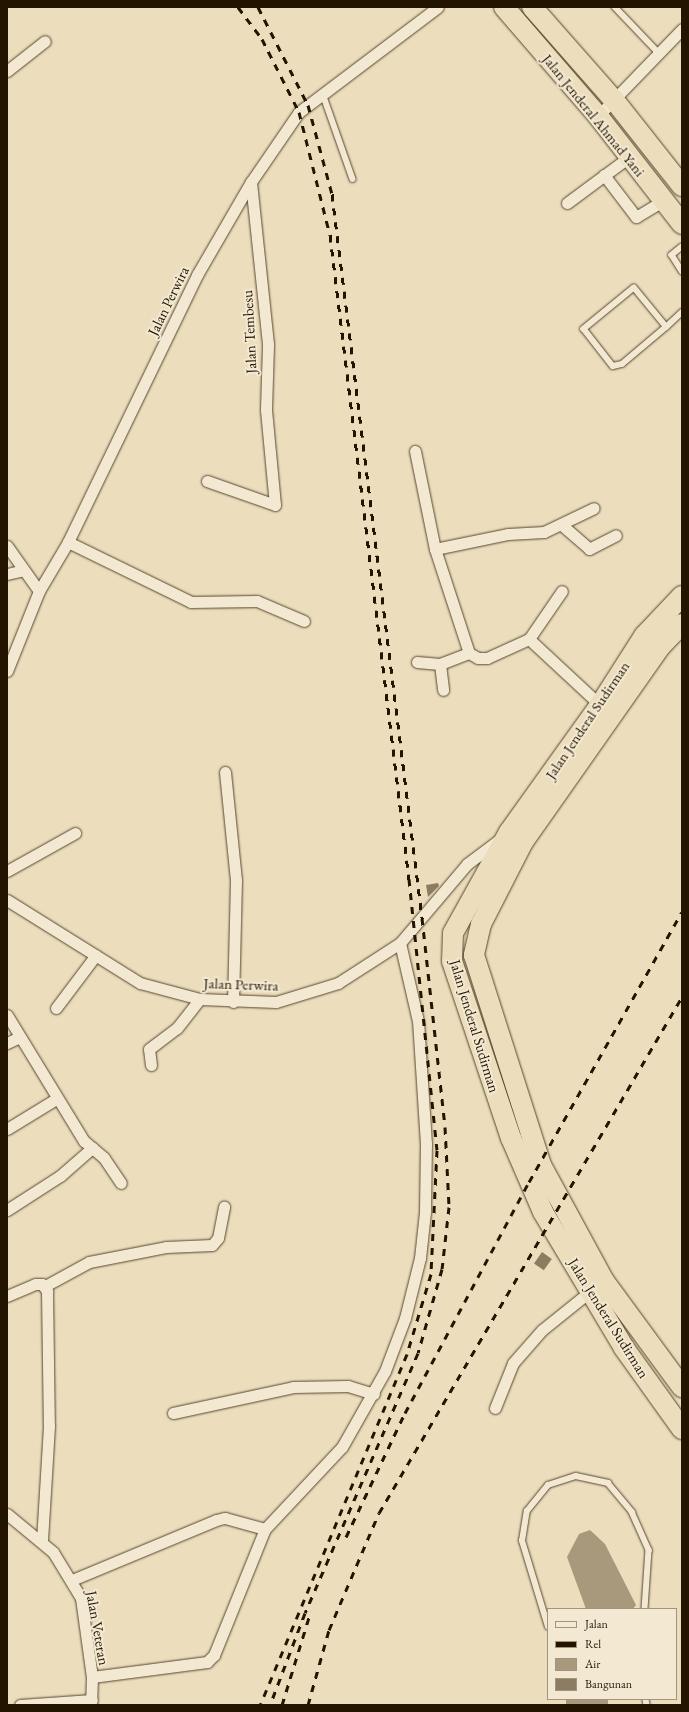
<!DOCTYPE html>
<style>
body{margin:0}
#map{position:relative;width:689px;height:1712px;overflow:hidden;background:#ecddbc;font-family:"EB Garamond",serif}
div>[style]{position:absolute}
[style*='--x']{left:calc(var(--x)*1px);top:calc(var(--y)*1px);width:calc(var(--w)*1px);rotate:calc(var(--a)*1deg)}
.water>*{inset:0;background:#a8997c;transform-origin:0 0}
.building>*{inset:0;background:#8c7d62;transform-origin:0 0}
.roads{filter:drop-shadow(0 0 1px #55462f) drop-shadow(0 0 1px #55462f)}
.lane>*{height:5.5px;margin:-2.75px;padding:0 2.75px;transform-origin:2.75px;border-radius:2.75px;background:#f3e9d3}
.street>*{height:11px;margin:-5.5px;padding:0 5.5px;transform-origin:5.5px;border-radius:5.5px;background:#f3e9d3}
.highway>*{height:20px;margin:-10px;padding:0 10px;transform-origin:10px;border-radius:10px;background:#ecddbc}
.rail>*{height:3px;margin-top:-1.5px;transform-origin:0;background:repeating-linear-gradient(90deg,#231400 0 7px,transparent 0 14px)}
span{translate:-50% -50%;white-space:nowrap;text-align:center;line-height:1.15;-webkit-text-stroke:4px #f3e9d3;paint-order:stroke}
.street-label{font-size:15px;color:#231400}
.frame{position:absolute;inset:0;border:8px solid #231400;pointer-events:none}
.legend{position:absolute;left:547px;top:1608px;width:130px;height:92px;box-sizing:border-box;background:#f3e9d3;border:1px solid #a0947f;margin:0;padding:5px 7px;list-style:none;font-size:12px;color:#231400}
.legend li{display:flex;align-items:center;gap:8px;height:20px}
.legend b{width:20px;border:1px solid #a0947f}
</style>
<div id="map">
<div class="water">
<i style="clip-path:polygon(590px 1530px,605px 1544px,636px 1605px,633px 1609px,586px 1609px,567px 1557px,579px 1534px)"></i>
<i style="left:566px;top:1699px;width:42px;height:6px"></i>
</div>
<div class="building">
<i style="clip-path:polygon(438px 883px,439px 886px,428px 897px,426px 885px)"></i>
<i style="left:542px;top:1252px;width:12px;height:14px;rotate:35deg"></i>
</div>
<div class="roads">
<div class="lane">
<i style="--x:615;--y:7;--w:64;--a:46.3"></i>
<i style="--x:323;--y:94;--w:90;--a:70.6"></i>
<i style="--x:682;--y:247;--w:13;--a:141"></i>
<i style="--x:672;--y:255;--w:19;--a:58"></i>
<i style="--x:666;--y:327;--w:50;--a:-129.4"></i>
<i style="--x:634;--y:288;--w:65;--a:140.6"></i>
<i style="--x:584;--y:329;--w:47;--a:51.9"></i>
<i style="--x:613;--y:366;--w:9;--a:-13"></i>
<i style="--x:622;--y:364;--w:57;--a:-40.1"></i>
<i style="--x:666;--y:327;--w:22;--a:-43"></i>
<i style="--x:548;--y:1627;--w:90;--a:-106.8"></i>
<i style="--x:522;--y:1541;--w:30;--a:-81"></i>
<i style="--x:527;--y:1511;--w:33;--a:-51"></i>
<i style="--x:548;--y:1485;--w:29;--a:-18"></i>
<i style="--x:576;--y:1476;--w:33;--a:12"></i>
<i style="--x:608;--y:1483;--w:38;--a:50"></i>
<i style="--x:632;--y:1512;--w:42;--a:65.9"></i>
<i style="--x:649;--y:1550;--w:59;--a:93.9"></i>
<i style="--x:646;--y:1699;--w:6;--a:81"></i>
</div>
<div class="street">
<i style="--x:7;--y:71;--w:48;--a:-38.3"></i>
<i style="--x:598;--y:116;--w:121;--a:-46"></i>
<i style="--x:604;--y:175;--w:53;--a:52.7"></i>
<i style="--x:636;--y:217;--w:31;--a:-31"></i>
<i style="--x:567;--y:203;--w:77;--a:-36.6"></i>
<i style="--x:415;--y:451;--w:100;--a:78.5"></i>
<i style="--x:435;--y:549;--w:109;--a:71.9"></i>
<i style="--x:469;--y:653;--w:10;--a:29"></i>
<i style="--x:478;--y:658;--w:9;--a:0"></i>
<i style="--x:487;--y:658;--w:46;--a:-24.3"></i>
<i style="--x:529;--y:639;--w:97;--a:42.9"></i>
<i style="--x:207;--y:481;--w:72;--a:19.4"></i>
<i style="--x:275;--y:505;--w:96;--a:-95.4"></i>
<i style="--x:266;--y:409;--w:65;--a:-88.2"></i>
<i style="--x:268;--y:344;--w:163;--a:-96"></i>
<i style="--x:563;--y:526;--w:35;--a:41"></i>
<i style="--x:589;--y:549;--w:30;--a:-27"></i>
<i style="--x:68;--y:542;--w:137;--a:26"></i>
<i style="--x:191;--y:602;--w:66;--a:-0.9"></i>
<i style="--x:257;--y:601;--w:51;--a:23.1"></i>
<i style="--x:7;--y:546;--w:55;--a:54.6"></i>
<i style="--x:435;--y:549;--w:75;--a:-11.6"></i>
<i style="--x:508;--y:534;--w:36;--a:-3"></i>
<i style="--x:544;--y:532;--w:55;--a:-25.6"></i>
<i style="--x:7;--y:574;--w:17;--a:-13"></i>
<i style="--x:529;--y:639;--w:58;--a:-55.5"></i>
<i style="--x:417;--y:662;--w:23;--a:5"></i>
<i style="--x:440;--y:664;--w:31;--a:-21"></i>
<i style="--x:440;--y:664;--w:26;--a:83"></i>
<i style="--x:7;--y:671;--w:86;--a:-68.2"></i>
<i style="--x:39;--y:591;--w:57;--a:-59.4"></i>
<i style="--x:68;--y:542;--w:297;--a:-64.2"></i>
<i style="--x:197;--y:275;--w:108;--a:-59.9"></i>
<i style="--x:251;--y:182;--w:85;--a:-55.6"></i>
<i style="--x:299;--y:112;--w:174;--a:-37.1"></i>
<i style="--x:225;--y:772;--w:109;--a:84.2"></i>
<i style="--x:236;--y:880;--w:122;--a:91.4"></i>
<i style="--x:7;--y:871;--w:78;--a:-29.2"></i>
<i style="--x:7;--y:900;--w:157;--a:32"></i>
<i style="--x:140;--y:983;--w:62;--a:14.9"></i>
<i style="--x:200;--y:999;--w:76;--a:2.3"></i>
<i style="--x:276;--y:1002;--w:65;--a:-17"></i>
<i style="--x:338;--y:983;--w:74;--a:-32.8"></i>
<i style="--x:400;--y:943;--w:104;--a:-49.7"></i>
<i style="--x:467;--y:864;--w:41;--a:-37.1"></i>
<i style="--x:56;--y:1008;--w:66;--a:-53"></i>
<i style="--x:7;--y:1015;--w:148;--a:58.6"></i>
<i style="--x:84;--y:1141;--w:26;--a:40"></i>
<i style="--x:104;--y:1158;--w:30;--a:56"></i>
<i style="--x:7;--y:1043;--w:14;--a:-25"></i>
<i style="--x:151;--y:1065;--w:16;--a:-97"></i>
<i style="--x:149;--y:1049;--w:35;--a:-37"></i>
<i style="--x:177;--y:1028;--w:37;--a:-52"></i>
<i style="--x:7;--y:1129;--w:57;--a:-31.5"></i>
<i style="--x:7;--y:1210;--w:63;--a:-32.7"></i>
<i style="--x:60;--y:1176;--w:43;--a:-41.2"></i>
<i style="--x:45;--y:1286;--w:50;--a:-28.6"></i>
<i style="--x:89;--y:1262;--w:78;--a:-11"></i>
<i style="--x:166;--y:1247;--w:46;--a:-2.5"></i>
<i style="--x:212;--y:1245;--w:9;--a:-49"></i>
<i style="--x:218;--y:1238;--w:32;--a:-79"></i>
<i style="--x:7;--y:1296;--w:30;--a:-23"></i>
<i style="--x:35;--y:1284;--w:7;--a:0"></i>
<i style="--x:42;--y:1284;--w:9;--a:54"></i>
<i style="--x:47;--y:1291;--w:135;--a:89.2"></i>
<i style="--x:49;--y:1426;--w:114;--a:93.5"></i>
<i style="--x:495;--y:1408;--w:48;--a:-68.2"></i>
<i style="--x:513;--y:1363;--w:44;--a:-48.7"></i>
<i style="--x:542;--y:1330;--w:65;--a:-38.8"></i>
<i style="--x:173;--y:1413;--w:123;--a:-12.2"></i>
<i style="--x:293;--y:1387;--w:55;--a:-1"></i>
<i style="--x:348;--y:1386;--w:27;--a:17"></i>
<i style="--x:7;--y:1514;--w:60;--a:39.6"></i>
<i style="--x:53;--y:1552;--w:54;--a:58.7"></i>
<i style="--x:81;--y:1598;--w:80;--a:82.1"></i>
<i style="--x:92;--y:1677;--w:28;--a:92"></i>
<i style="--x:72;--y:1580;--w:156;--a:-22.6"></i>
<i style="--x:216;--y:1520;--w:9;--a:-13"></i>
<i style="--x:225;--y:1518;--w:41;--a:15.4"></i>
<i style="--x:92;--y:1677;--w:116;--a:-7.4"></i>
<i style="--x:207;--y:1662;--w:10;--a:-45"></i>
<i style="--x:214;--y:1655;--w:136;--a:-68"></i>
<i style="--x:265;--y:1529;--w:112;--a:-46.8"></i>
<i style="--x:342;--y:1447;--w:87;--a:-60.5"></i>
<i style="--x:385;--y:1371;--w:57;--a:-69.3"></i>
<i style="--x:405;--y:1318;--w:62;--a:-76"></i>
<i style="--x:420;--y:1258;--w:46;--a:-83.8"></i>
<i style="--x:425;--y:1212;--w:68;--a:-89.2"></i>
<i style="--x:426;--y:1144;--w:123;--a:-93.7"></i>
<i style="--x:418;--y:1021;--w:80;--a:-103"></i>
<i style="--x:20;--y:1705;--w:72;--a:-4"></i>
</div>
<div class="highway">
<i style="--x:504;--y:7;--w:144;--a:49.2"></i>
<i style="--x:598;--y:116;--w:137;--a:52.1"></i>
<i style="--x:532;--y:7;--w:124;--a:48.6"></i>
<i style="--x:614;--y:100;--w:110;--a:51.7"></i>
<i style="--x:682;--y:596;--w:55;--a:133.5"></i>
<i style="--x:644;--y:636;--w:82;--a:122.5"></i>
<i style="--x:600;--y:705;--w:156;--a:125.6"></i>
<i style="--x:509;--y:832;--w:115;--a:119"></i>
<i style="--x:453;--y:933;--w:28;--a:92"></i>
<i style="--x:452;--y:961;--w:187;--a:71.6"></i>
<i style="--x:511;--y:1138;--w:81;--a:66.6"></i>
<i style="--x:543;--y:1212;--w:158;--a:59.2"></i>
<i style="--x:624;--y:1348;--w:100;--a:54.4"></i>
<i style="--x:682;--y:624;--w:32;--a:134"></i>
<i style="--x:660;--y:647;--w:238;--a:125.1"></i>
<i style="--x:523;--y:842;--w:92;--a:117.1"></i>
<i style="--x:481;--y:924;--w:32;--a:103"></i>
<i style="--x:474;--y:955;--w:220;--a:72.3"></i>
<i style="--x:541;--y:1165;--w:132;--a:61.5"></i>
<i style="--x:604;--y:1281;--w:132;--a:53.7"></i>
</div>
</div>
<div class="rail">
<i style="--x:238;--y:7;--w:40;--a:53"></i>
<i style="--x:262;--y:39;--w:82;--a:63.1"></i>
<i style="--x:299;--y:112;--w:127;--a:75.9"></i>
<i style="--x:330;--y:235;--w:649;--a:83.01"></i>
<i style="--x:409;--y:879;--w:272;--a:84.1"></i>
<i style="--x:437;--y:1150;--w:124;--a:92.8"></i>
<i style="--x:431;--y:1274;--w:84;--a:106.7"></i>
<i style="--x:407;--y:1354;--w:381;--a:112.7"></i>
<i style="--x:258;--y:7;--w:110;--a:63"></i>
<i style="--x:308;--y:105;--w:92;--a:74.9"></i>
<i style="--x:332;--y:194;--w:730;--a:82.91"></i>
<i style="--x:422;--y:918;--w:210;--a:83.7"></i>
<i style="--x:445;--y:1127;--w:80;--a:87.1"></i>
<i style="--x:449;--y:1207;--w:62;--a:96.4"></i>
<i style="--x:442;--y:1269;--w:87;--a:105.9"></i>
<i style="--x:418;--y:1353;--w:283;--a:113.5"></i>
<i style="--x:305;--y:1613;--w:98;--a:110.8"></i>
<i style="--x:346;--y:1537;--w:137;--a:-64.6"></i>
<i style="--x:405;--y:1413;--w:262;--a:-61.8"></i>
<i style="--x:529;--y:1182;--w:310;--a:-60.5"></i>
<i style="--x:282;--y:1705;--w:98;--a:-72.9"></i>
<i style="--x:308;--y:1705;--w:78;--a:-74.4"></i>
<i style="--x:329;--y:1630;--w:127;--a:-66.9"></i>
<i style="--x:379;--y:1513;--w:598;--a:-59.58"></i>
</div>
<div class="street-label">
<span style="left:594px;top:115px;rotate:51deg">Jalan Jenderal Ahmad Yani</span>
<span style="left:168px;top:301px;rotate:-64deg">Jalan Perwira</span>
<span style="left:249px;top:332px;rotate:-93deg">Jalan Tembesu</span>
<span style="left:587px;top:720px;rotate:-56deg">Jalan Jenderal Sudirman</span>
<span style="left:241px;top:984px;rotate:2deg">Jalan Perwira</span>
<span style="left:475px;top:1026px;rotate:73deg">Jalan Jenderal Sudirman</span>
<span style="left:609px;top:1318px;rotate:58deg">Jalan Jenderal Sudirman</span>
<span style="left:98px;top:1628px;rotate:80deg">Jalan Veteran</span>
</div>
<div class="frame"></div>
<ul class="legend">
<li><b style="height:5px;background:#f3e9d3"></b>Jalan</li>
<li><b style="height:5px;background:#231400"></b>Rel</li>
<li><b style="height:11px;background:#a8997c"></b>Air</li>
<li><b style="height:11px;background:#8c7d62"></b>Bangunan</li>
</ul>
</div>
